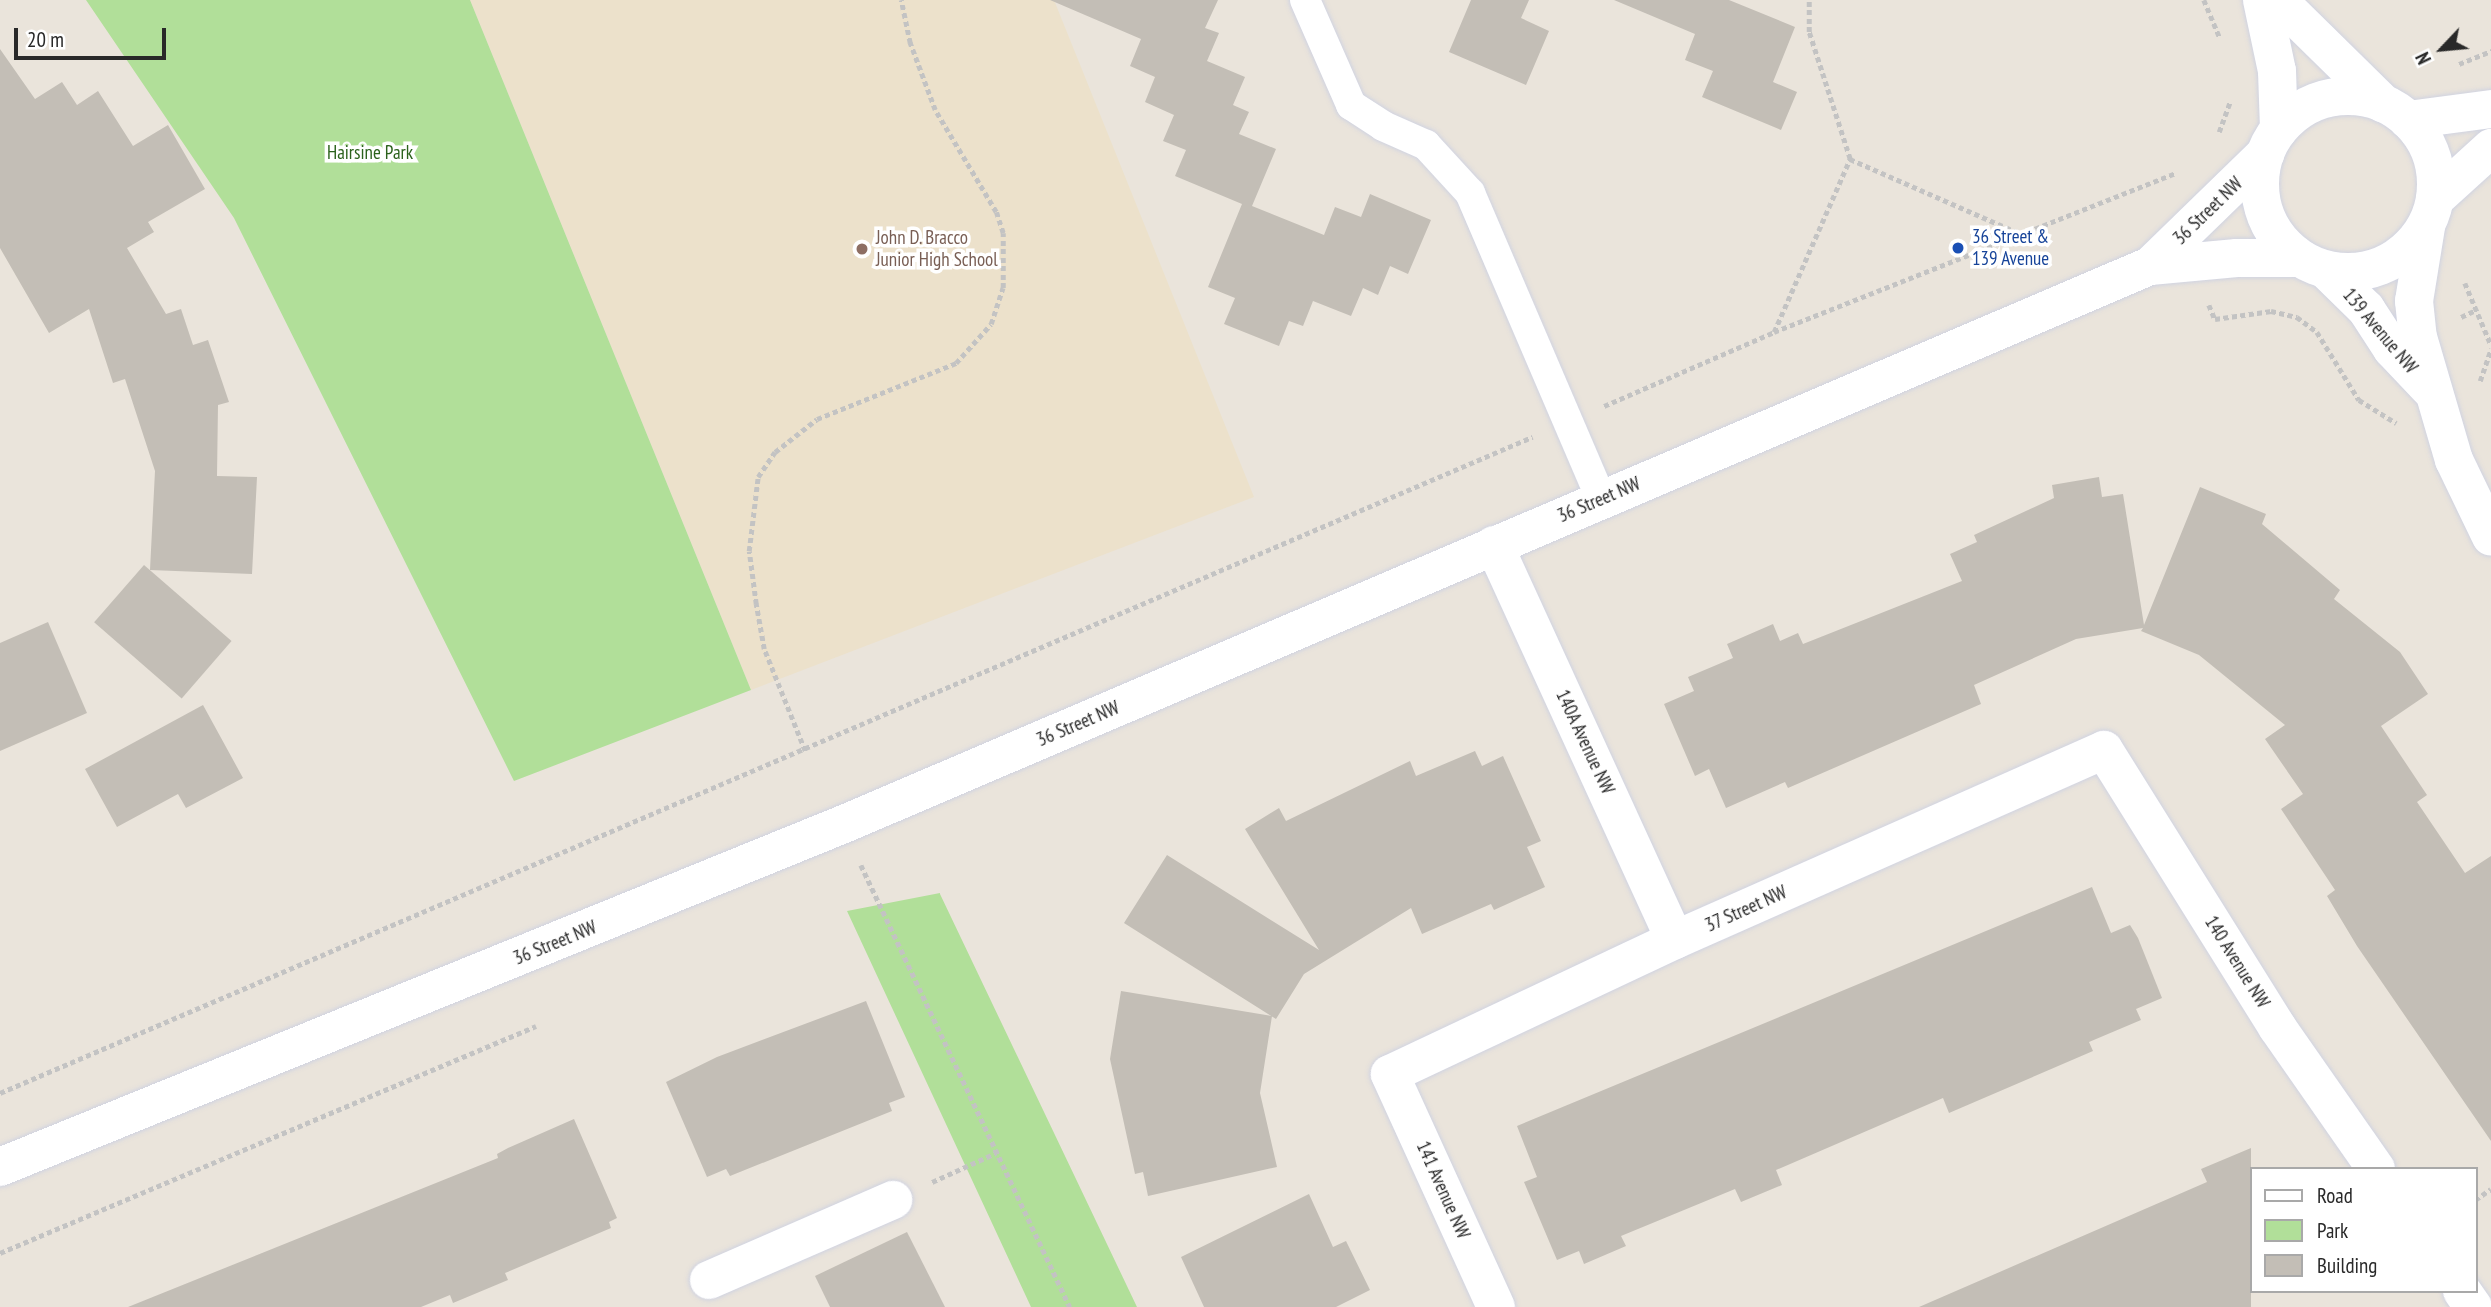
<!DOCTYPE html>
<style>
body{margin:0}
#map{position:relative;width:2491px;height:1307px;overflow:hidden;background:#eae4db;font-family:"PT Sans Narrow",sans-serif}
div>[style]{position:absolute}
[style*='--x']{left:calc(var(--x)*1px);top:calc(var(--y)*1px);width:calc(var(--w)*1px);rotate:calc(var(--a)*1deg)}
.education>*{inset:0;background:#ece1cb}
.green>*{inset:0;background:#b1df99}
.building>*{inset:0;background:#c3beb6;transform-origin:0 0}
.path>*{height:4.5px;margin-top:-2.25px;transform-origin:0;background:repeating-linear-gradient(90deg,#c3c3c3 0 5px,transparent 0 8.5px)}
.roads{filter:drop-shadow(0 0 2px #d0d3e1) drop-shadow(0 0 2px #d0d3e1)}
.service>*{height:30px;margin:-15px;padding:0 15px;transform-origin:15px;border-radius:15px;background:#fff}
.minor>*{height:38px;margin:-19px;padding:0 19px;transform-origin:19px;border-radius:19px;background:#fff}
.tertiary>*{height:38px;margin:-19px;padding:0 19px;transform-origin:19px;border-radius:19px;background:#fff}
.tertiary>.ring{margin:-19px;padding:0;box-sizing:content-box;background:none;border:38px solid #fff;border-radius:50%}
.dots>*{width:19px;height:19px;translate:-50% -50%;box-sizing:border-box;border:4px solid #fff;border-radius:50%}
span{translate:-50% -50%;white-space:nowrap;text-align:center;line-height:1.15;-webkit-text-stroke:7px #fff;paint-order:stroke}
.park-label{font-size:19px;color:#2b621c}
.street-label{font-size:19px;color:#292929}
.transit-label{font-size:19px;color:#164399}
.left{translate:0 -50%;text-align:left}
.education-label{font-size:19px;color:#785e54}
.legend{position:absolute;left:2250px;top:1167px;width:228px;height:126px;box-sizing:border-box;background:#fff;border:2px solid #a9a9a9;margin:0;padding:9px 12px;list-style:none;font-size:21px;color:#292929}
.legend li{display:flex;align-items:center;gap:14px;height:35px}
.legend b{width:35px;border:2px solid #a9a9a9}
.north{position:absolute;left:2407px;top:14px;width:70px;height:70px;-webkit-text-stroke:5px #fff;paint-order:stroke;rotate:244deg;font-size:19px;font-weight:700;line-height:28px;text-align:center;color:#292929}
.north::after{content:'';display:block;margin:auto;width:24px;height:32px;background:#292929;clip-path:polygon(50% 0,100% 100%,50% 72%,0 100%)}
.scale{position:absolute;left:14px;top:28px;width:152px;height:32px;box-sizing:border-box;border:4px solid #292929;border-top:0;padding-left:9px;font-size:21px;line-height:24px;white-space:nowrap;color:#292929;-webkit-text-stroke:5px #fff;paint-order:stroke}
</style>
<div id="map">
<div class="education">
<i style="clip-path:polygon(470px 0,1054px 0,1254px 497px,751px 690px)"></i>
</div>
<div class="green">
<i style="clip-path:polygon(86px 0,470px 0,751px 690px,514px 781px,234px 218px)"></i>
<i style="clip-path:polygon(940px 893px,940px 894px,1137px 1307px,1031px 1307px,847px 911px)"></i>
</div>
<div class="building">
<i style="clip-path:polygon(1050px 0,1218px 0,1205px 28px,1219px 33px,1207px 61px,1245px 77px,1233px 105px,1249px 112px,1239px 134px,1276px 149px,1252px 206px,1324px 235px,1335px 207px,1361px 217px,1370px 194px,1431px 220px,1408px 274px,1390px 266px,1378px 295px,1363px 288px,1351px 316px,1313px 301px,1303px 326px,1289px 321px,1279px 346px,1224px 324px,1235px 298px,1208px 287px,1242px 204px,1175px 176px,1186px 150px,1163px 141px,1174px 115px,1145px 102px,1155px 77px,1130px 66px,1141px 39px)"></i>
<i style="clip-path:polygon(1471px 0,1529px 0,1521px 18px,1549px 31px,1526px 85px,1449px 52px)"></i>
<i style="clip-path:polygon(1614px 0,1729px 0,1795px 27px,1773px 82px,1797px 92px,1781px 130px,1702px 97px,1713px 71px,1685px 60px,1695px 34px)"></i>
<i style="clip-path:polygon(0 49px,35px 99px,62px 82px,77px 105px,98px 91px,133px 146px,168px 125px,205px 189px,148px 222px,154px 232px,127px 248px,166px 314px,181px 309px,193px 345px,208px 340px,229px 402px,218px 405px,217px 476px,257px 477px,252px 574px,150px 570px,155px 471px,125px 379px,113px 383px,89px 309px,49px 333px,0 248px)"></i>
<i style="clip-path:polygon(2099px 477px,2102px 497px,2123px 494px,2144px 625px,2200px 487px,2266px 514px,2262px 524px,2340px 590px,2334px 599px,2400px 652px,2428px 694px,2381px 726px,2427px 795px,2417px 802px,2465px 873px,2491px 856px,2491px 1141px,2357px 946px,2327px 896px,2335px 890px,2281px 809px,2303px 794px,2265px 739px,2285px 725px,2199px 655px,2141px 631px,2143px 628px,2076px 639px,1974px 685px,1981px 704px,1788px 788px,1785px 782px,1726px 808px,1709px 769px,1695px 776px,1664px 704px,1694px 691px,1688px 677px,1733px 658px,1727px 644px,1773px 624px,1780px 641px,1798px 633px,1803px 644px,1962px 581px,1950px 554px,1977px 542px,1974px 535px,2054px 498px,2052px 485px)"></i>
<i style="left:144px;top:565px;width:116px;height:76px;rotate:41deg"></i>
<i style="clip-path:polygon(48px 622px,87px 713px,0 751px,0 643px)"></i>
<i style="clip-path:polygon(203px 705px,243px 778px,186px 808px,178px 794px,117px 827px,85px 769px)"></i>
<i style="clip-path:polygon(1475px 751px,1482px 766px,1503px 756px,1541px 841px,1527px 847px,1545px 887px,1494px 910px,1491px 904px,1422px 934px,1411px 908px,1304px 974px,1276px 1019px,1124px 923px,1167px 855px,1319px 950px,1245px 829px,1279px 808px,1286px 821px,1410px 761px,1416px 776px)"></i>
<i style="clip-path:polygon(2092px 887px,2111px 933px,2130px 925px,2138px 938px,2162px 998px,2136px 1009px,2141px 1020px,2089px 1042px,2093px 1051px,1949px 1113px,1943px 1098px,1776px 1170px,1782px 1185px,1741px 1202px,1735px 1189px,1621px 1236px,1626px 1246px,1584px 1264px,1579px 1251px,1557px 1260px,1524px 1182px,1537px 1177px,1517px 1126px)"></i>
<i style="clip-path:polygon(1121px 991px,1272px 1016px,1260px 1093px,1277px 1167px,1148px 1196px,1143px 1172px,1135px 1174px,1110px 1059px)"></i>
<i style="clip-path:polygon(866px 1001px,905px 1097px,889px 1103px,892px 1111px,730px 1176px,726px 1169px,707px 1177px,666px 1082px,717px 1057px)"></i>
<i style="clip-path:polygon(574px 1119px,617px 1218px,609px 1222px,611px 1228px,505px 1273px,508px 1280px,453px 1303px,450px 1295px,421px 1307px,128px 1307px,498px 1158px,497px 1154px,508px 1148px)"></i>
<i style="clip-path:polygon(2251px 1148px,2251px 1307px,1919px 1307px,2207px 1182px,2201px 1169px)"></i>
<i style="clip-path:polygon(1309px 1194px,1333px 1247px,1346px 1241px,1370px 1290px,1336px 1307px,1204px 1307px,1181px 1257px)"></i>
<i style="clip-path:polygon(907px 1232px,945px 1307px,830px 1307px,815px 1276px)"></i>
</div>
<div class="path">
<i style="--x:2204;--y:0;--w:41;--a:67.2"></i>
<i style="--x:2459;--y:64;--w:35;--a:-22"></i>
<i style="--x:2219;--y:132;--w:33;--a:-70"></i>
<i style="--x:1850;--y:159;--w:187;--a:23.7"></i>
<i style="--x:2465;--y:283;--w:67;--a:67.2"></i>
<i style="--x:2209;--y:305;--w:15;--a:67"></i>
<i style="--x:2215;--y:319;--w:57;--a:-8.1"></i>
<i style="--x:2271;--y:311;--w:27;--a:13"></i>
<i style="--x:2297;--y:317;--w:25;--a:37"></i>
<i style="--x:2317;--y:332;--w:80;--a:58.3"></i>
<i style="--x:2359;--y:400;--w:44;--a:31.9"></i>
<i style="--x:2461;--y:317;--w:17;--a:-25"></i>
<i style="--x:1774;--y:332;--w:189;--a:-66.3"></i>
<i style="--x:1850;--y:159;--w:133;--a:-107.9"></i>
<i style="--x:1809;--y:32;--w:32;--a:-90"></i>
<i style="--x:2480;--y:381;--w:34;--a:-71"></i>
<i style="--x:1604;--y:406;--w:185;--a:-23.5"></i>
<i style="--x:1774;--y:332;--w:432;--a:-21.6"></i>
<i style="--x:805;--y:751;--w:110;--a:-111.9"></i>
<i style="--x:764;--y:649;--w:46;--a:-100.1"></i>
<i style="--x:756;--y:604;--w:53;--a:-97.5"></i>
<i style="--x:749;--y:551;--w:75;--a:-83.1"></i>
<i style="--x:758;--y:477;--w:30;--a:-56"></i>
<i style="--x:775;--y:452;--w:53;--a:-38.2"></i>
<i style="--x:817;--y:419;--w:150;--a:-21.9"></i>
<i style="--x:956;--y:363;--w:52;--a:-48.1"></i>
<i style="--x:991;--y:324;--w:38;--a:-72"></i>
<i style="--x:1003;--y:288;--w:55;--a:-90"></i>
<i style="--x:1003;--y:233;--w:22;--a:-108"></i>
<i style="--x:996;--y:212;--w:119;--a:-120.9"></i>
<i style="--x:935;--y:110;--w:72;--a:-110.5"></i>
<i style="--x:910;--y:43;--w:44;--a:-101.8"></i>
<i style="--x:861;--y:865;--w:489;--a:64.7"></i>
<i style="--x:0;--y:1093;--w:1667;--a:-23.18"></i>
<i style="--x:932;--y:1182;--w:70;--a:-24.4"></i>
<i style="--x:2475;--y:1200;--w:19;--a:-35"></i>
<i style="--x:0;--y:1253;--w:582;--a:-22.95"></i>
</div>
<div class="roads">
<div class="service">
<i style="--x:1305;--y:0;--w:115;--a:66.3"></i>
<i style="--x:1351;--y:105;--w:38;--a:33"></i>
<i style="--x:1383;--y:126;--w:47;--a:23.8"></i>
<i style="--x:1426;--y:145;--w:65;--a:47.5"></i>
<i style="--x:1470;--y:193;--w:333;--a:66.8"></i>
</div>
<div class="minor">
<i style="--x:1494;--y:545;--w:434;--a:65.4"></i>
<i style="--x:709;--y:1280;--w:201;--a:-23.5"></i>
<i style="--x:2462;--y:1291;--w:19;--a:55"></i>
<i style="--x:1496;--y:1307;--w:256;--a:-114.5"></i>
<i style="--x:1390;--y:1074;--w:315;--a:-25.2"></i>
<i style="--x:1675;--y:940;--w:469;--a:-23.9"></i>
<i style="--x:2104;--y:750;--w:327;--a:58"></i>
<i style="--x:2277;--y:1027;--w:173;--a:55.1"></i>
</div>
<div class="tertiary">
<i style="--x:2262;--y:0;--w:73;--a:78.1"></i>
<i style="--x:2277;--y:71;--w:58;--a:88"></i>
<i style="--x:2278;--y:0;--w:148;--a:44.5"></i>
<i class="ring" style="left:2260px;top:96px;width:138px;height:138px"></i>
<i style="--x:2408;--y:120;--w:84;--a:-7.5"></i>
<i style="--x:2435;--y:199;--w:76;--a:-42.3"></i>
<i style="--x:2426;--y:227;--w:75;--a:99.2"></i>
<i style="--x:2414;--y:301;--w:36;--a:84"></i>
<i style="--x:2418;--y:337;--w:128;--a:73.7"></i>
<i style="--x:2454;--y:460;--w:85;--a:64.3"></i>
<i style="--x:2150;--y:266;--w:161;--a:-44.2"></i>
<i style="--x:2326;--y:270;--w:56;--a:44.3"></i>
<i style="--x:2366;--y:309;--w:48;--a:57"></i>
<i style="--x:2392;--y:349;--w:55;--a:46.5"></i>
<i style="--x:0;--y:1167;--w:911;--a:-22.12"></i>
<i style="--x:844;--y:824;--w:1420;--a:-23.14"></i>
<i style="--x:2150;--y:266;--w:87;--a:-5.3"></i>
<i style="--x:2237;--y:258;--w:62;--a:0"></i>
</div>
</div>
<div class="dots">
<i style="left:1958px;top:248px;background:#1a4fb4"></i>
<i style="left:862px;top:249px;background:#8d6e63"></i>
</div>
<div class="park-label">
<span style="left:370px;top:153px">Hairsine Park</span>
</div>
<div class="street-label">
<span style="left:2208px;top:211px;rotate:-44deg">36 Street NW</span>
<span style="left:2380px;top:331px;rotate:50deg">139 Avenue NW</span>
<span style="left:1599px;top:500px;rotate:-23deg">36 Street NW</span>
<span style="left:1078px;top:724px;rotate:-23deg">36 Street NW</span>
<span style="left:1585px;top:742px;rotate:65deg">140A Avenue NW</span>
<span style="left:1746px;top:909px;rotate:-24deg">37 Street NW</span>
<span style="left:555px;top:943px;rotate:-22deg">36 Street NW</span>
<span style="left:2237px;top:962px;rotate:58deg">140 Avenue NW</span>
<span style="left:1443px;top:1190px;rotate:66deg">141 Avenue NW</span>
</div>
<div class="transit-label">
<span class="left" style="left:1972px;top:248px">36 Street &amp;<br>139 Avenue</span>
</div>
<div class="education-label">
<span class="left" style="left:876px;top:249px">John D. Bracco<br>Junior High School</span>
</div>
<ul class="legend">
<li><b style="height:9px;background:#fff"></b>Road</li>
<li><b style="height:19px;background:#b1df99"></b>Park</li>
<li><b style="height:19px;background:#c3beb6"></b>Building</li>
</ul>
<div class="north">N</div>
<div class="scale">20 m</div>
</div>
